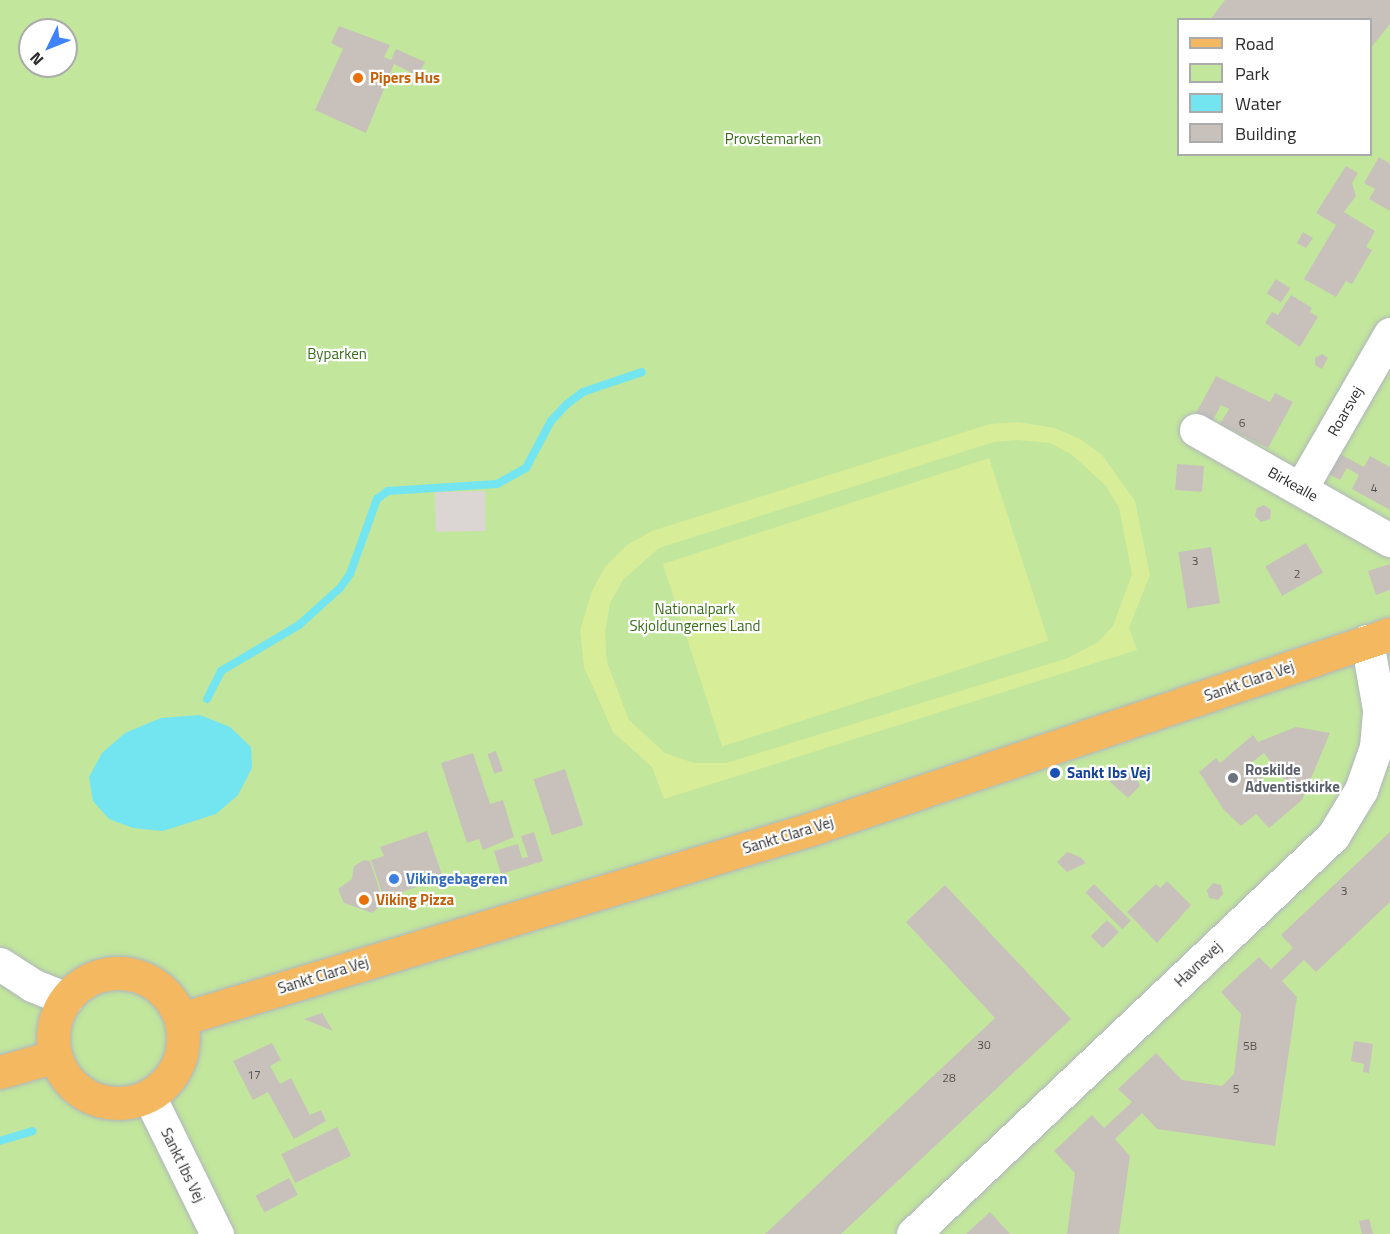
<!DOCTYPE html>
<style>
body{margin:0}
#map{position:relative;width:1390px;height:1234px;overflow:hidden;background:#efe6e0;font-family:"Titillium Web",sans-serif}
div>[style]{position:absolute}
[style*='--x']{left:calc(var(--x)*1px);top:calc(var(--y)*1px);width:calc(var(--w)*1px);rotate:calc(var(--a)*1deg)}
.green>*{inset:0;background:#c2e69c}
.pitch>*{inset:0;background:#d7ed98;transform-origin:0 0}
.plaza>*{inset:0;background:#dbd6d3;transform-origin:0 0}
.water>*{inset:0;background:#72e5f1}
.stream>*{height:8px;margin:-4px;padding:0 4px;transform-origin:4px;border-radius:4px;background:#72e5f1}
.building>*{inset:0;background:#c8c1bb;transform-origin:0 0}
.roads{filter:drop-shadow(0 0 2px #b0b5bd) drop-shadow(0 0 2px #b0b5bd)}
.minor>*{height:33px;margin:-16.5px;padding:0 16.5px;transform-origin:16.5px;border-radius:16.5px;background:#fff}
.major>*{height:33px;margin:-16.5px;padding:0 16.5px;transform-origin:16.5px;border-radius:16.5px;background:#f4b860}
.major>.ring{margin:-16.5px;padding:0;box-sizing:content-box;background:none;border:33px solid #f4b860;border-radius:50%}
.dots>*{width:16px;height:16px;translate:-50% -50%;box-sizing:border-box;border:3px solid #fff;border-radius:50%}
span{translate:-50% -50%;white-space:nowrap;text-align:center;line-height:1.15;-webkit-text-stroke:4.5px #fff;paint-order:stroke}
.number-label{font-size:12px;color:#545250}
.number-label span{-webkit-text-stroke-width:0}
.food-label{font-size:15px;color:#c56008;font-weight:700}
.left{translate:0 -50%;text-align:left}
.park-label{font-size:15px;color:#396e1a}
.street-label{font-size:15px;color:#2d2d2d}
.worship-label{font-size:15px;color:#5b616d;font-weight:700}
.transit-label{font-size:15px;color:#164399;font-weight:700}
.shop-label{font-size:15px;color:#366cbe;font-weight:700}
.legend{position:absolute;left:1177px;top:18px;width:195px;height:138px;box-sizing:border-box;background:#fff;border:2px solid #ababab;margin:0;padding:8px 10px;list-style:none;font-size:18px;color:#2d2d2d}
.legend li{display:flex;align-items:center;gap:12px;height:30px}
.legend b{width:30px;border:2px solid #ababab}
.north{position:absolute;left:18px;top:18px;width:60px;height:60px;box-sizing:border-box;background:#fff;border:2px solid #ababab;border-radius:50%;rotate:227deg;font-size:16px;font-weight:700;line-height:24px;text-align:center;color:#2d2d2d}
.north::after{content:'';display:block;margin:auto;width:21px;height:27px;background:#3f82fd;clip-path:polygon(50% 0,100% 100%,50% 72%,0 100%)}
</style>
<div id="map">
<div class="green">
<i style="clip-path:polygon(evenodd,0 0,1390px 0,1390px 1234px,0 1234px,0 0,1178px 20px,1370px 20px,1370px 154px,1178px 154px,1178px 20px,0 0,30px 30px,66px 30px,66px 66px,30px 66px,30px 30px)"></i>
</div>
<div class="pitch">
<i style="clip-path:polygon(evenodd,1018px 422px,1055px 428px,1080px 439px,1102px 455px,1135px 501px,1150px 575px,1129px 628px,1137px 650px,664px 799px,652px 767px,613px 732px,584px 667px,580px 630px,592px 591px,605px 567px,627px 545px,652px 531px,990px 424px,1018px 422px,1017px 440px,1050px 443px,1071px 454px,1106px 486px,1119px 508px,1132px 574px,1113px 626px,1098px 642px,1068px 658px,726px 763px,694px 763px,665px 753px,629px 720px,607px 662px,605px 632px,610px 603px,623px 580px,659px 548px,994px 442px,1017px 440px)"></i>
<i style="left:989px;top:458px;width:192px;height:343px;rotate:72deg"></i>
</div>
<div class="plaza">
<i style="left:485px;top:491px;width:40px;height:50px;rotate:89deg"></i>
</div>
<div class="water">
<i style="clip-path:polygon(200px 715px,230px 727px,251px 747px,252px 768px,238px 795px,216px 814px,163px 831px,133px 828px,109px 819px,93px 801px,89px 777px,102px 753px,125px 733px,161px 718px)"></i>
</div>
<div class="stream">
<i style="--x:207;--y:699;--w:31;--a:-63"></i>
<i style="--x:221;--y:671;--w:91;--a:-30.5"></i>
<i style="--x:299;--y:625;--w:55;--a:-42.1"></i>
<i style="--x:340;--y:588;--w:17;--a:-54"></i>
<i style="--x:350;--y:574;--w:80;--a:-70.2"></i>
<i style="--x:377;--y:499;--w:14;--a:-36"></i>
<i style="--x:388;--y:491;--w:109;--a:-3.7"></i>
<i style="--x:497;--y:484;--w:33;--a:-29"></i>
<i style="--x:526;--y:468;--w:53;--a:-62"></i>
<i style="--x:551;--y:421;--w:23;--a:-47"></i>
<i style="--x:567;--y:404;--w:20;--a:-37"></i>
<i style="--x:583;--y:392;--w:62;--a:-18.7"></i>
<i style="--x:0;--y:1141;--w:34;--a:-17"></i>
</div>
<div class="building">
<i style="clip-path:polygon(1225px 0,1390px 0,1390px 24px,1370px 49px,1370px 20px,1210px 20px)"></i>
<i style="clip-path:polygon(339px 26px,390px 45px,384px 57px,391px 60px,396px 49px,425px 62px,418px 76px,394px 64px,366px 133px,315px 110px,343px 49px,331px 43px)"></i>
<i style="clip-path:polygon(1379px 157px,1390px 164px,1390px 211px,1369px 199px,1375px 189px,1364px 183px)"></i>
<i style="clip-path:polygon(1346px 166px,1358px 173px,1352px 183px,1356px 196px,1344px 212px,1375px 231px,1366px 247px,1372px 250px,1352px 284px,1346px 281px,1336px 297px,1304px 279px,1336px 225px,1316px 213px)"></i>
<i style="clip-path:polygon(1303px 232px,1313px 238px,1306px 248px,1297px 243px)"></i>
<i style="left:1276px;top:279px;width:17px;height:17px;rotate:33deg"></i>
<i style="clip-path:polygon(1291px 295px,1312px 308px,1310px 312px,1318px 317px,1300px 347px,1265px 323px,1272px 312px,1278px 315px)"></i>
<i style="clip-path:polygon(1322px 354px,1328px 358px,1322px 369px,1315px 365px,1315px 358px)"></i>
<i style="clip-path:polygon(1216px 376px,1270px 402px,1275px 393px,1293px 402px,1268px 448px,1220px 424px,1229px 409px,1221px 405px,1208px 429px,1192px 421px)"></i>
<i style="clip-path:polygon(1340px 454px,1364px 467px,1370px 456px,1390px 467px,1390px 510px,1352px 489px,1359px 475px,1347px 468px,1340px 480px,1329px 474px)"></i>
<i style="left:1177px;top:464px;width:27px;height:26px;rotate:4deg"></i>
<i style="clip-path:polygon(1264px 505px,1271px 510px,1270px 519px,1261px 522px,1255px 516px,1257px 508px)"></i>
<i style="left:1306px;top:543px;width:34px;height:47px;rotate:60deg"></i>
<i style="left:1211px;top:547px;width:57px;height:33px;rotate:81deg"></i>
<i style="clip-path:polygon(1390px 564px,1390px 590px,1376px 595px,1368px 571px)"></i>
<i style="clip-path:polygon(evenodd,1296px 727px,1330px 733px,1302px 800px,1269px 828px,1256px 814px,1241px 826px,1224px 810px,1199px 772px,1216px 758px,1220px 763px,1253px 735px,1258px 742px,1296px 727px,1264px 753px,1288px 784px,1274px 794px,1251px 763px,1264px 753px)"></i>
<i style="left:496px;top:751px;width:21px;height:9px;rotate:71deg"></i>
<i style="clip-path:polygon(473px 753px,490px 804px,503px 800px,514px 837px,483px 850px,479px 839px,467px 843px,441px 763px)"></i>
<i style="left:565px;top:769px;width:59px;height:33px;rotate:72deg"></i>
<i style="clip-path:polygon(1134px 771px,1140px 786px,1128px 798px,1109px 781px)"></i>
<i style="clip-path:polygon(427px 831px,443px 878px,384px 898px,371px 860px,384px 856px,380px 847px)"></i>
<i style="clip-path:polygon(534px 832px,543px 861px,501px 874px,494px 851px,518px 844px,522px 858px,528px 857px,521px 836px)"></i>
<i style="clip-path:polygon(1390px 832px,1390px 902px,1316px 972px,1304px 960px,1282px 981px,1297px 997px,1275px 1146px,1157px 1129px,1142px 1113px,1115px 1139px,1130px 1156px,1119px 1234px,1067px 1234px,1075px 1173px,1054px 1151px,1092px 1115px,1104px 1128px,1132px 1102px,1118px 1089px,1156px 1053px,1182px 1080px,1222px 1086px,1234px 1074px,1241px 1014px,1221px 992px,1259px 957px,1271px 969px,1293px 948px,1281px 935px)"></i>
<i style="clip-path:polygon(1067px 852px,1080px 857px,1086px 863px,1067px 872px,1057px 862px)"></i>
<i style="clip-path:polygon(364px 860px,370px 861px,384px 903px,372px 913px,344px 903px,338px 889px,352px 879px,354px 866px)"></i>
<i style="clip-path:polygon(1167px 881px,1191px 905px,1157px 943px,1127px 912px,1156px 884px,1160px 888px)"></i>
<i style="clip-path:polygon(1213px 883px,1221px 885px,1223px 894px,1218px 900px,1209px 898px,1207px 890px)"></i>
<i style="left:1094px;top:884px;width:52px;height:12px;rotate:45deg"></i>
<i style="clip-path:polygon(945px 885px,1071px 1019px,841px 1234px,765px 1234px,995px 1018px,906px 922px)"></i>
<i style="left:1107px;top:920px;width:17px;height:23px;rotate:45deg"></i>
<i style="clip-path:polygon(322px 1013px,333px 1031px,304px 1019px)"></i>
<i style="clip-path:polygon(1354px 1041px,1373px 1044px,1369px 1073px,1363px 1072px,1364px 1064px,1351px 1061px)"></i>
<i style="clip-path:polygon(272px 1043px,281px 1060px,270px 1066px,280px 1084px,291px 1078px,310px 1115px,321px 1110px,326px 1121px,294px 1139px,268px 1092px,253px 1100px,233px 1061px)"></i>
<i style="left:337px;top:1127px;width:32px;height:62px;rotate:64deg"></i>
<i style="left:289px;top:1178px;width:19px;height:38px;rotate:62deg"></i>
<i style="clip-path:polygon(990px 1212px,1010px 1234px,966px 1234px)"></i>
<i style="clip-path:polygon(1369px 1219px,1373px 1234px,1362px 1234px,1359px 1221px)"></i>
</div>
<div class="roads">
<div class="minor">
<i style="--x:1196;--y:430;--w:223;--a:29.6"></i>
<i style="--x:1301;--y:488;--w:178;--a:-60"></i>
<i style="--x:0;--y:964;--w:38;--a:33"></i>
<i style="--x:32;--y:985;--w:37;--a:22"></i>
<i style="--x:149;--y:1096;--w:154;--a:63.8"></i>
<i style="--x:913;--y:1234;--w:579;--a:-43.46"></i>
<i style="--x:1333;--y:836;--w:54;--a:-58.7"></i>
<i style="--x:1361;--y:790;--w:46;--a:-70.8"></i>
<i style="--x:1376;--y:747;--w:38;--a:-85"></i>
<i style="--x:1379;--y:709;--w:69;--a:-100"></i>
</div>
<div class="major">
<i class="ring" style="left:53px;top:973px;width:97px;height:97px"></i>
<i style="--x:181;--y:1019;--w:658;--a:-16.78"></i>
<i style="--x:811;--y:829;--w:611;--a:-18.61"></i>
<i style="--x:0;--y:1072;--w:58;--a:-15.9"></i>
</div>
</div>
<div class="dots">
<i style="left:358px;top:78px;background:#e8710a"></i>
<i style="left:1055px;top:773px;background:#1a4fb4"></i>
<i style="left:1233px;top:778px;background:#6b7280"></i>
<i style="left:394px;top:879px;background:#3f7fe0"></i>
<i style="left:364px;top:900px;background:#e8710a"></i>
</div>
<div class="number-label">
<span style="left:1242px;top:423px">6</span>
<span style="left:1374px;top:488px">4</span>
<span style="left:1195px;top:561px">3</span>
<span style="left:1297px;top:574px">2</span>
<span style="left:1344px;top:891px">3</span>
<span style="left:984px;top:1045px">30</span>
<span style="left:1250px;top:1046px">5B</span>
<span style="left:254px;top:1075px">17</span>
<span style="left:949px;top:1078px">28</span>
<span style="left:1236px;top:1089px">5</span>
</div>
<div class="food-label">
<span class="left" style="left:370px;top:78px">Pipers Hus</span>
<span class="left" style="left:376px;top:900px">Viking Pizza</span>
</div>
<div class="park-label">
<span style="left:773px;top:139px">Provstemarken</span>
<span style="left:337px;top:354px">Byparken</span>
<span style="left:695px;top:617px">Nationalpark<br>Skjoldungernes Land</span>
</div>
<div class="street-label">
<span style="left:1345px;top:411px;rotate:-60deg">Roarsvej</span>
<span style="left:1293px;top:484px;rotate:29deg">Birkealle</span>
<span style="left:1249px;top:681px;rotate:-19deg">Sankt Clara Vej</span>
<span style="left:788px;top:835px;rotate:-17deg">Sankt Clara Vej</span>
<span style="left:1198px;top:964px;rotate:-43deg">Havnevej</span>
<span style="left:323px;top:975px;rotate:-17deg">Sankt Clara Vej</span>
<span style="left:183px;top:1165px;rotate:64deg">Sankt Ibs Vej</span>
</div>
<div class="worship-label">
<span class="left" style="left:1245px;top:778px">Roskilde<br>Adventistkirke</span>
</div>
<div class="transit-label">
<span class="left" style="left:1067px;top:773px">Sankt Ibs Vej</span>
</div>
<div class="shop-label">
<span class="left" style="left:406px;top:879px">Vikingebageren</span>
</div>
<ul class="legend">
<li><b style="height:8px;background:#f4b860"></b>Road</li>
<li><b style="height:16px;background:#c2e69c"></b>Park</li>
<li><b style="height:16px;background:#72e5f1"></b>Water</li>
<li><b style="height:16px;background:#c8c1bb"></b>Building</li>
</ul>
<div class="north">N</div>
</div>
